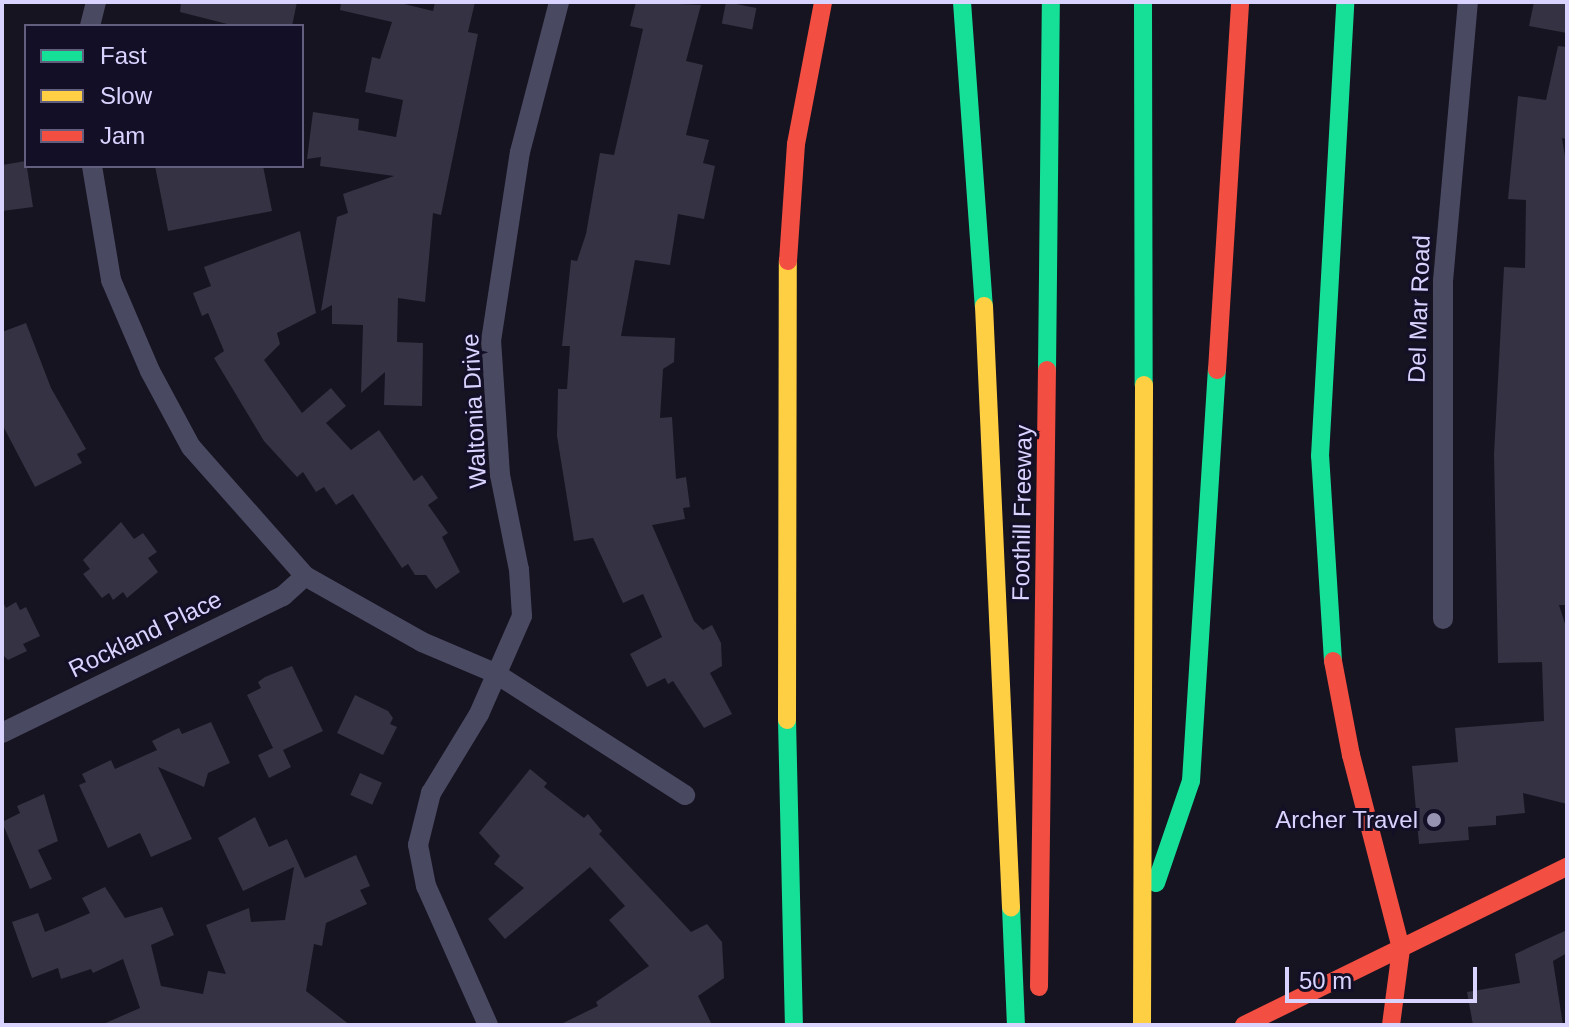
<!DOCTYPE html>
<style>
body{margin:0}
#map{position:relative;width:1569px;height:1027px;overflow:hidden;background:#161421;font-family:Helvetica,sans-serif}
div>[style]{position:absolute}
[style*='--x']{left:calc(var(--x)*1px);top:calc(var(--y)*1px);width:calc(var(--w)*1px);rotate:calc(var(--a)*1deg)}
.building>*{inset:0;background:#343243;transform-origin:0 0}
.street>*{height:20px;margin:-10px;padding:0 10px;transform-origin:10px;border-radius:10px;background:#4a4962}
.fast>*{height:18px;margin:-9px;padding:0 9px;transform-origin:9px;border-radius:9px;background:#16e098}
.slow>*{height:18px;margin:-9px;padding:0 9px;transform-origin:9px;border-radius:9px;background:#ffcf43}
.jam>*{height:18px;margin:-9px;padding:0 9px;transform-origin:9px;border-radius:9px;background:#f24e42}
.dots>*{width:22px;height:22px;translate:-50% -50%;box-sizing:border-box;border:4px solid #130f26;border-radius:50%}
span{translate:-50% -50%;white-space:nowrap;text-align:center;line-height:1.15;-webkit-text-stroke:6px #130f26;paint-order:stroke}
.street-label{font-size:24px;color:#d9d4ff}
.poi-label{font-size:24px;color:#d9d4ff}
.right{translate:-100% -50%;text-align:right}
.frame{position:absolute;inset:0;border:4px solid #d9d4ff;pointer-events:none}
.legend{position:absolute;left:24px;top:24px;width:280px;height:144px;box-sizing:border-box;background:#130f26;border:2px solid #625e7d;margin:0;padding:10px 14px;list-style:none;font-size:24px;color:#d9d4ff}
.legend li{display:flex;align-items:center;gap:16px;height:40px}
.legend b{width:40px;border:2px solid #625e7d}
.scale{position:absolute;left:1285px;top:967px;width:192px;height:36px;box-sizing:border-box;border:4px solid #d9d4ff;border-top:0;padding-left:10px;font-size:24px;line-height:28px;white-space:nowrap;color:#d9d4ff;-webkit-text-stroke:6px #130f26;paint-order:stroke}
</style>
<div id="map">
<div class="building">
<i style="clip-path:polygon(181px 2px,297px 2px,292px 26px,235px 26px,180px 12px)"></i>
<i style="clip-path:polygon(341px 2px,396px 2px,433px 11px,435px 2px,475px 2px,468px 32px,478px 34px,441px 215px,433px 213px,425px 302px,398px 298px,397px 342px,423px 343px,422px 406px,384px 405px,385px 372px,361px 393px,363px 325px,332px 324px,332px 305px,321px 311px,337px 217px,348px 213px,343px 194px,394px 176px,320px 166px,321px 157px,307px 159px,313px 112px,359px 119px,358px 130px,396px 137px,403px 100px,365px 92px,372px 57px,380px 59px,392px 22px,340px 10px)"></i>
<i style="clip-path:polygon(636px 2px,701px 5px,686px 61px,703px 65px,686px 135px,709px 140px,703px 163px,715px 166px,704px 219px,678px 214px,670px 265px,635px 260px,621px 336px,675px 338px,674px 362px,663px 369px,660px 418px,672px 417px,676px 479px,686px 477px,690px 507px,683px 508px,685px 519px,652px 525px,694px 621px,703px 630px,712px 625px,721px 643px,722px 666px,710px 673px,732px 714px,704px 728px,673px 681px,668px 684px,665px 678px,647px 687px,630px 654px,662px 637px,643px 594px,623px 603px,593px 538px,574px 541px,557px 436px,558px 389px,567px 389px,570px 346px,562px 346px,571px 260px,577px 261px,586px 234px,600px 153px,614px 155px,643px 29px,630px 26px)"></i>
<i style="left:726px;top:2px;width:31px;height:22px;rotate:11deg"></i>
<i style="clip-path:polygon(1534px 2px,1567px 2px,1567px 33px,1529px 26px)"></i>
<i style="clip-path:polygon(1558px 46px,1567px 47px,1567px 139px,1562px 138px,1567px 168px,1567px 605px,1559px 605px,1567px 630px,1567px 804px,1523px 793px,1525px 813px,1496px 816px,1496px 825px,1468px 827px,1469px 840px,1419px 844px,1412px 766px,1458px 762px,1455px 728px,1544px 721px,1542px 662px,1498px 663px,1494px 454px,1504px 267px,1525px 268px,1526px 200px,1508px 199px,1518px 96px,1546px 100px)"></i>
<i style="clip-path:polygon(26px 161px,33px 207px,2px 211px,2px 165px)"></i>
<i style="clip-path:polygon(155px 166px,263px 166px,272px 211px,168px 231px)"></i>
<i style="clip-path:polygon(300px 231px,316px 313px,277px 333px,280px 344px,264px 360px,302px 413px,331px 388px,346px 406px,326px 423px,351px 450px,379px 430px,414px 481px,422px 475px,438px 498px,428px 505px,448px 533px,442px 537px,460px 572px,436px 589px,426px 575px,415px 575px,408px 564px,402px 568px,353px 494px,336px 505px,324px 487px,316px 492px,303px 472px,297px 477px,264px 441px,214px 358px,224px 351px,208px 313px,202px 316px,193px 293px,211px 286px,204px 267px)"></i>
<i style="clip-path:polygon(26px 323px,51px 388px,86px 449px,77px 454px,82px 463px,35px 487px,2px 424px,2px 332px)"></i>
<i style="clip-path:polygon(121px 522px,134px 539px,143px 533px,157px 552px,148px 558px,158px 572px,127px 598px,123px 592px,113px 600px,109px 593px,102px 598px,83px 574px,90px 569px,83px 560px)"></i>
<i style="clip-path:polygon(2px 600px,6px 608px,16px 602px,20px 610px,26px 607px,40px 636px,23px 644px,27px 651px,8px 660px,2px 654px)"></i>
<i style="clip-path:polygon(292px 666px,323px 731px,283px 750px,291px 767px,269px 778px,258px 755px,273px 748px,247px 695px,261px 688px,258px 682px,265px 677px)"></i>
<i style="clip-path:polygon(355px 695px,388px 711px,393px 718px,390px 724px,397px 727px,383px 755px,337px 733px)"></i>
<i style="clip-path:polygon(211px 722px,230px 763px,208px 773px,204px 787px,158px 767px,192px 839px,151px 857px,140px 833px,108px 848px,79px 785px,86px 782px,82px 774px,111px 760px,115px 769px,157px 750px,152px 741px,172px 731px,179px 728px,182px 734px)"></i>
<i style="clip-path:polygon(530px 769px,547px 783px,544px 787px,584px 818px,588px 814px,602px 831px,599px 834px,691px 932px,707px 924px,722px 942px,724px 978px,698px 996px,712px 1025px,559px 1025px,598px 1006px,596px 1002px,649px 966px,609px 920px,625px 906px,590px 867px,505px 939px,488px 919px,524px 888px,494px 864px,500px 856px,479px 833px)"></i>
<i style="left:360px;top:773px;width:24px;height:24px;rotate:24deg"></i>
<i style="clip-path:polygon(44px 794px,58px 841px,38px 850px,52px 879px,30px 889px,2px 822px,20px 813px,17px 806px)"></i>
<i style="clip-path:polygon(255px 817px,269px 847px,287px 839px,305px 878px,356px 855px,370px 886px,360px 890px,367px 904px,326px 923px,322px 946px,314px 944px,306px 991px,350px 1025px,101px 1025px,140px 1008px,123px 959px,93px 973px,91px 969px,61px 979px,58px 968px,32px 978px,12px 922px,38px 913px,45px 932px,65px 924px,90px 913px,82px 898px,105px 887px,125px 918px,162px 907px,174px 935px,151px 945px,161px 986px,203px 994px,208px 971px,226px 974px,206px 925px,249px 908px,251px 922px,285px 920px,294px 867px,243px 891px,218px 838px)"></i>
<i style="clip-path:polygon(1567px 930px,1567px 953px,1553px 961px,1563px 1025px,1473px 1025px,1467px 992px,1520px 983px,1515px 954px)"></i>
</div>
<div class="street">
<i style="--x:90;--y:26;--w:25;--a:-76"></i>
<i style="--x:92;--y:166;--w:116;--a:80.5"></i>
<i style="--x:111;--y:280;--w:99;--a:66.8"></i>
<i style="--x:150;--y:371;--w:86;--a:61.7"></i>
<i style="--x:191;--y:447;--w:172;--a:48.5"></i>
<i style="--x:305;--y:576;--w:134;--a:29.4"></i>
<i style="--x:422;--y:642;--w:79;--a:23"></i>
<i style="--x:495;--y:673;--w:226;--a:32.7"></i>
<i style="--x:1443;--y:619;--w:338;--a:-90"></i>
<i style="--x:1443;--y:281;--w:280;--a:-84.9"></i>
<i style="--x:2;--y:733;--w:313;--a:-26"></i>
<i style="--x:283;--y:596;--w:30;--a:-42"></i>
<i style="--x:488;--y:1025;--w:152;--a:-114"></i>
<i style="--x:426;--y:886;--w:42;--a:-101"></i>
<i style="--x:418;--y:845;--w:54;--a:-76"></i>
<i style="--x:431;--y:793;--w:92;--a:-58.7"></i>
<i style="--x:479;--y:714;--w:107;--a:-66.3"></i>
<i style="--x:522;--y:616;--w:46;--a:-93.7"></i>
<i style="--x:519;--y:570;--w:97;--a:-101.3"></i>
<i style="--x:500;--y:475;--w:134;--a:-93.8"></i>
<i style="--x:491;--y:341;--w:191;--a:-81.3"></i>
<i style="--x:520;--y:152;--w:155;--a:-75.4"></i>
</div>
<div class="fast">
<i style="--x:962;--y:2;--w:305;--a:85.9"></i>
<i style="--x:1143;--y:2;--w:383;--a:89.9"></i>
<i style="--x:1047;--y:370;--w:368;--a:-89.4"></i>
<i style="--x:1333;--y:661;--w:205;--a:-93.6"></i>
<i style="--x:1320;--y:456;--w:455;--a:-86.8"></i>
<i style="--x:787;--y:720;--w:305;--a:88.7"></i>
<i style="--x:1156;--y:883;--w:108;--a:-71.1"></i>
<i style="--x:1191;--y:781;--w:412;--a:-86.4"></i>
<i style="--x:1011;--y:907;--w:118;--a:87.6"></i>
</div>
<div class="slow">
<i style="--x:984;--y:306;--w:602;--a:87.43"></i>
<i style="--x:787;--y:720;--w:459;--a:-89.9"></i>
<i style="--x:1142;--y:1025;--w:640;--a:-89.82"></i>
</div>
<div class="jam">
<i style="--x:788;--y:261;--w:117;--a:-86.1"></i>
<i style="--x:796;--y:144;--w:145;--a:-79.2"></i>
<i style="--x:1217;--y:370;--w:369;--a:-86.4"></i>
<i style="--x:1333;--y:661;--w:96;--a:79.2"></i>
<i style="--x:1351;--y:755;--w:200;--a:75.5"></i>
<i style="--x:1401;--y:949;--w:77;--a:97.5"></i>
<i style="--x:1039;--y:987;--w:617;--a:-89.26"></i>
<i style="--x:1244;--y:1025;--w:360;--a:-26.1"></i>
</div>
<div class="dots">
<i style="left:1434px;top:820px;background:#9591b1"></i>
</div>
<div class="street-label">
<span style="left:1419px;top:309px;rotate:-88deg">Del Mar Road</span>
<span style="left:474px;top:411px;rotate:-93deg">Waltonia Drive</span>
<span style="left:1022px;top:513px;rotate:-89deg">Foothill Freeway</span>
<span style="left:145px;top:634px;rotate:-26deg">Rockland Place</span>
</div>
<div class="poi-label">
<span class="right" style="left:1418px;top:820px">Archer Travel</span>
</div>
<div class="frame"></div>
<ul class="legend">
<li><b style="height:10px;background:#16e098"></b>Fast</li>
<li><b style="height:10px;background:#ffcf43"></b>Slow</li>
<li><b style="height:10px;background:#f24e42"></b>Jam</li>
</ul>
<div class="scale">50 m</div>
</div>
